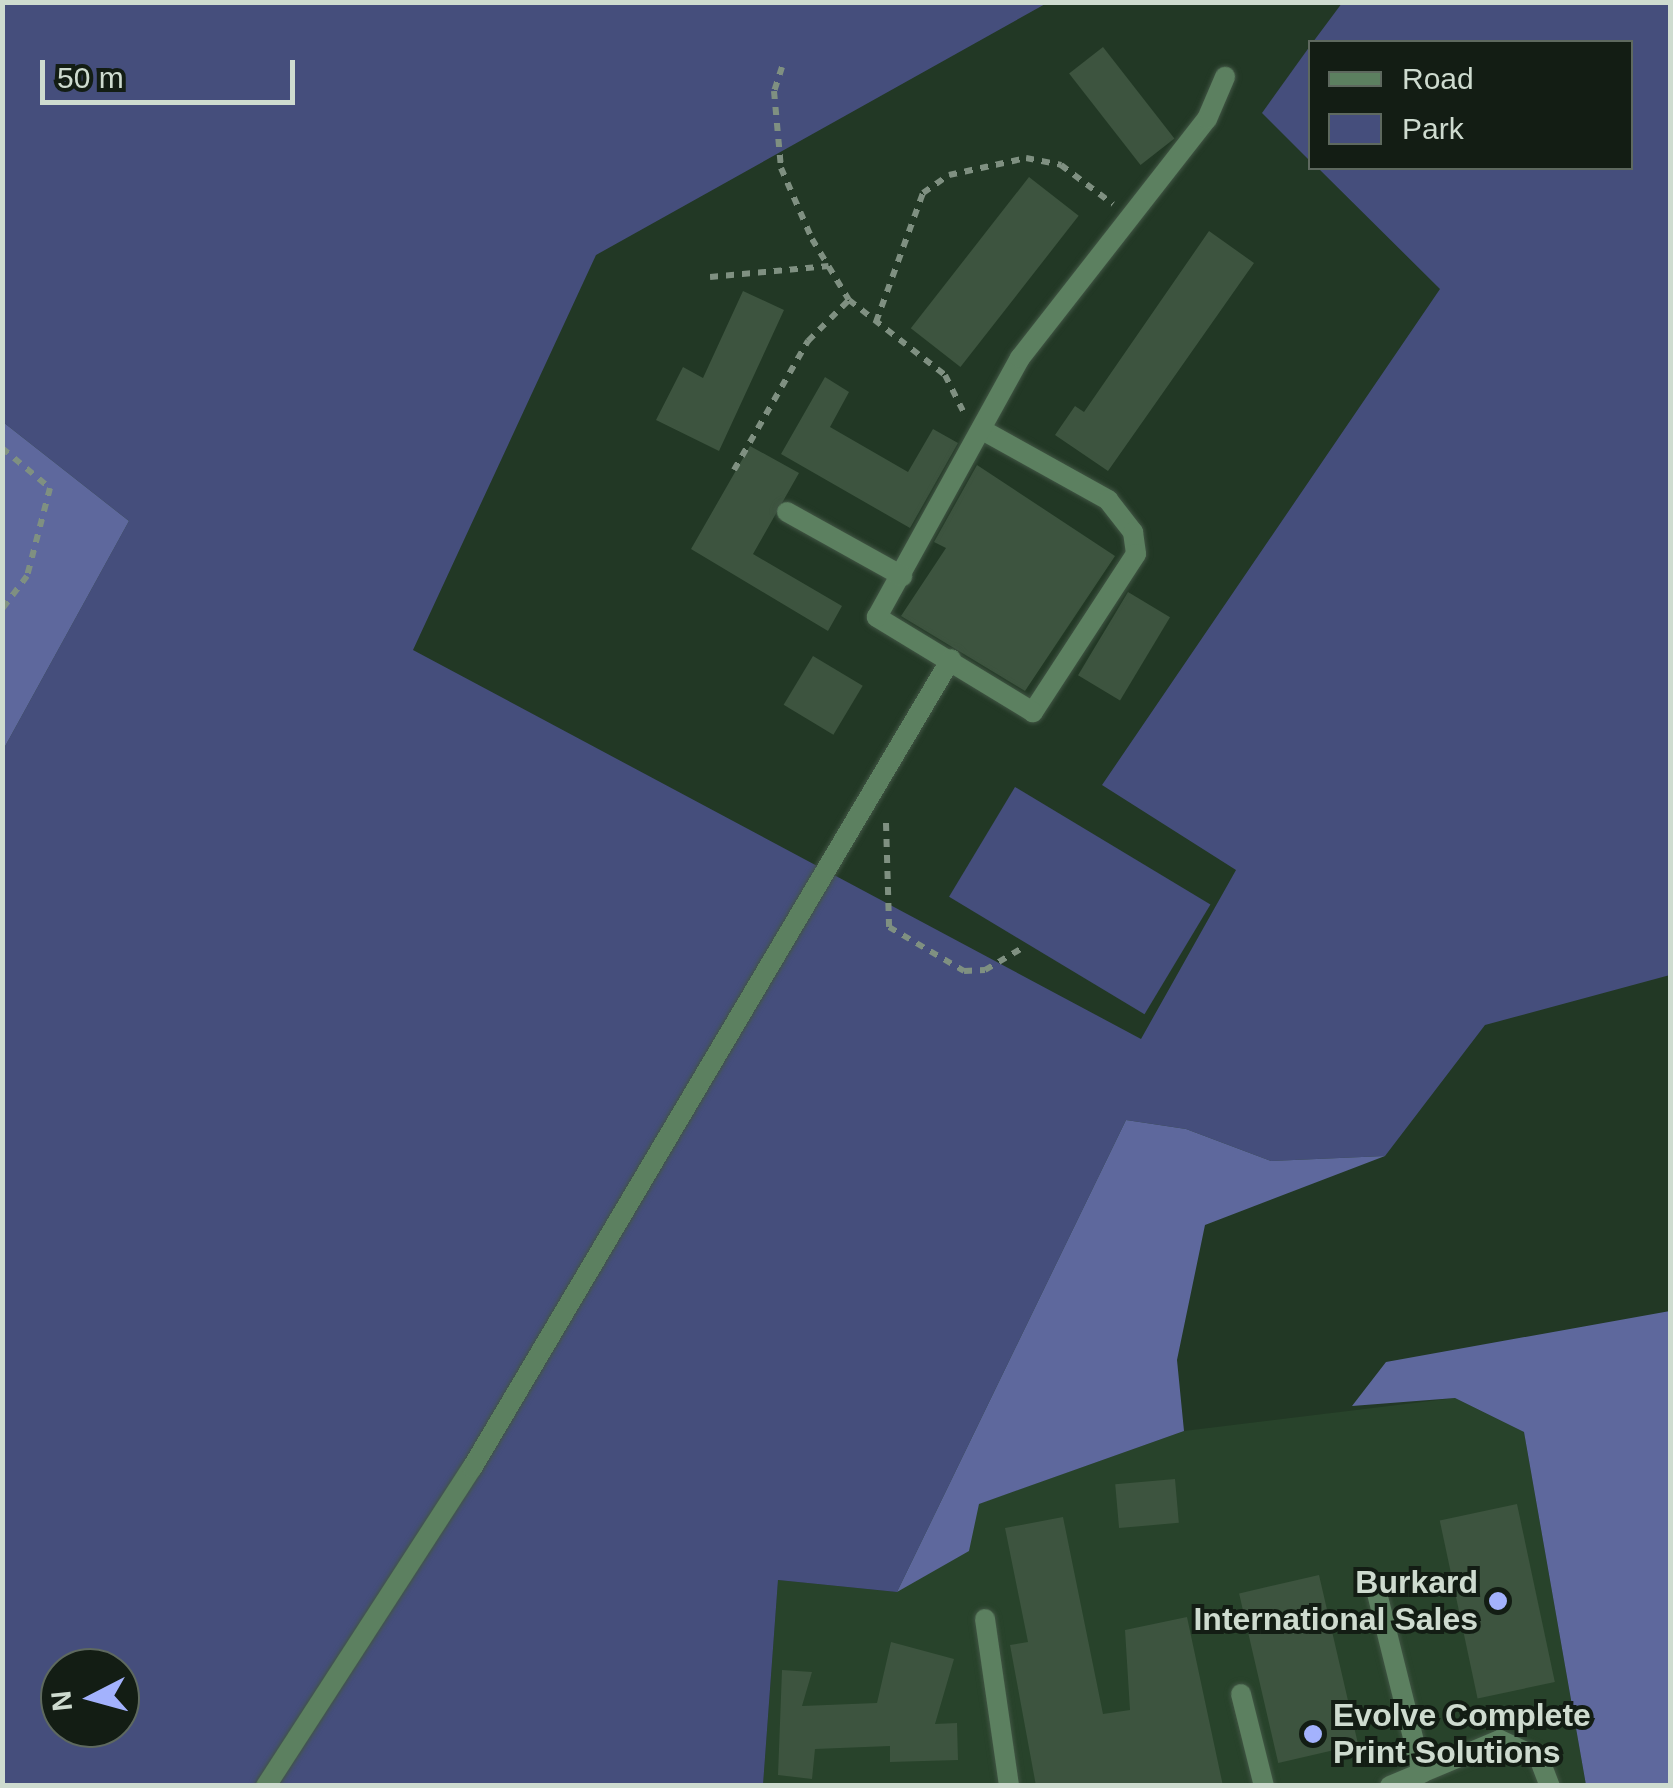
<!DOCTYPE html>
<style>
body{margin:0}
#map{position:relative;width:1673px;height:1788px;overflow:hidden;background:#223825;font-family:Arial,sans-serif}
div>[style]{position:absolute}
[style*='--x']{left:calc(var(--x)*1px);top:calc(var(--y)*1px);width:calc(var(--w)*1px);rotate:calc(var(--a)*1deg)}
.built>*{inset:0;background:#28432b}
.green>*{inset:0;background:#454e7c;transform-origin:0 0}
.forest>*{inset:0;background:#5e689d}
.building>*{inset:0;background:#3d543f;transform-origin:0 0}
.path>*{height:6px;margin-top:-3px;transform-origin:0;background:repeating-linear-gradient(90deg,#7f9081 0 8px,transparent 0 16px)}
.roads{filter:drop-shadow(0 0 2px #415544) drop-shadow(0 0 2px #415544)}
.lane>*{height:20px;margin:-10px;padding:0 10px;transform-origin:10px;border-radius:10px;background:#5c8060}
.street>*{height:20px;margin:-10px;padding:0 10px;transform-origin:10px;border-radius:10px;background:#5c8060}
.dots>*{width:28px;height:28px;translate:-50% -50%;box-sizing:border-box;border:5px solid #131d14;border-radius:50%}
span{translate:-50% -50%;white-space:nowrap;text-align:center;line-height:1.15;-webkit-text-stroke:8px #131d14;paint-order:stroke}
.poi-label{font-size:32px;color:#cedbcf;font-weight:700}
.right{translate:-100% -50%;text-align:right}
.left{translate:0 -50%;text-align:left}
.frame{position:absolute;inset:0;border:5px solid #cedbcf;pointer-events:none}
.legend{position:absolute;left:1308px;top:40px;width:325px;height:130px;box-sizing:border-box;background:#131d14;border:2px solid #5e695f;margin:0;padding:12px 18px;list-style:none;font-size:30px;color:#cedbcf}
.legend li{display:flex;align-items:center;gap:20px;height:50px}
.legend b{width:50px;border:2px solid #5e695f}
.north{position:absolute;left:40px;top:1648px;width:100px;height:100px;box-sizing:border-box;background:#131d14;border:2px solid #5e695f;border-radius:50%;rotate:264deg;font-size:28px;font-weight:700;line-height:40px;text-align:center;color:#cedbcf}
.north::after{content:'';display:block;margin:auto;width:35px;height:45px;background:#a3b2fd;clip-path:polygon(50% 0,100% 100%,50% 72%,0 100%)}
.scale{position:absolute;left:40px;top:60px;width:255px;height:45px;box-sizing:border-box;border:5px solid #cedbcf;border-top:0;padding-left:12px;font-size:30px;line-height:35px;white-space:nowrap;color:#cedbcf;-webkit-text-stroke:8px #131d14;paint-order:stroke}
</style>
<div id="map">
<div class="built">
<i style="clip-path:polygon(1455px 1398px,1524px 1432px,1586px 1785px,763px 1785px,778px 1580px,897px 1592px,978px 1504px,1184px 1431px)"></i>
</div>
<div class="green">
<i style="clip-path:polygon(evenodd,3px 3px,1047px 3px,596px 255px,413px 650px,1141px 1039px,1236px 870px,1102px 785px,1440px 289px,1318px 168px,1630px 168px,1630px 42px,1313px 42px,1342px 3px,1670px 3px,1670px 975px,1485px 1025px,1385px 1156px,1271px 1161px,1186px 1129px,1126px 1120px,897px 1592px,778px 1580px,763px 1785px,3px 1786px,3px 750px,129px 521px,3px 422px,3px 3px,60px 1668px,120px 1668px,120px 1728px,60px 1728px,60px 1668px)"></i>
<i style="clip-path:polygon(1310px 46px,1310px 161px,1262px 113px)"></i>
<i style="left:1015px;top:787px;width:228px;height:128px;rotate:31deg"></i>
</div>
<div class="forest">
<i style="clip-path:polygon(3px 422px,129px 521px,3px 750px)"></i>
<i style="clip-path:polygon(1126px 1120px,1186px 1129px,1271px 1161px,1385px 1156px,1205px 1225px,1177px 1360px,1184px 1431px,979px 1504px,969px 1551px,897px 1592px)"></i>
<i style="clip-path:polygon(1670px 1311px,1670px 1785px,1586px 1785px,1524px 1432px,1455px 1398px,1352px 1406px,1386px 1362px)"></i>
</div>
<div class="building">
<i style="left:1103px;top:47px;width:116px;height:43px;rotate:52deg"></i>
<i style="left:1029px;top:177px;width:63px;height:192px;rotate:38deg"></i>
<i style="clip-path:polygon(1209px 231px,1254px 263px,1108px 471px,1055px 435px,1075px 406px,1084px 412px)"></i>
<i style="clip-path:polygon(743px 291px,784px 310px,719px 451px,656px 420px,683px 367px,703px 378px)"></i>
<i style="clip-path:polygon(825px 377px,849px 392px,830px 427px,908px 472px,933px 429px,958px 443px,910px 528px,781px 454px)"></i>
<i style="clip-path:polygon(750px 446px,799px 473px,753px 554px,842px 606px,828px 631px,691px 549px)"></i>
<i style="clip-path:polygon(977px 465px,1115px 556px,1025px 691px,901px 616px,946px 548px,934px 542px)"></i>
<i style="left:1128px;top:592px;width:49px;height:97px;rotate:31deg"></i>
<i style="left:813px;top:656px;width:58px;height:57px;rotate:31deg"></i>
<i style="left:1175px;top:1479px;width:44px;height:60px;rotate:85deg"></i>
<i style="left:1517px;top:1504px;width:182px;height:79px;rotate:78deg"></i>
<i style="clip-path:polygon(1063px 1517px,1103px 1714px,1130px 1710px,1125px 1630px,1187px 1617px,1223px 1786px,1036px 1786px,1010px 1645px,1028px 1642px,1005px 1528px)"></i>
<i style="left:1319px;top:1575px;width:174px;height:82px;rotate:77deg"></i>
<i style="clip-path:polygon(891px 1642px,954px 1659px,935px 1724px,957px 1723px,958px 1760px,890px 1762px,890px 1746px,815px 1749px,812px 1779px,778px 1775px,782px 1670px,812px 1672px,802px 1706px,877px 1703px)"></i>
</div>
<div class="path">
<i style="--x:782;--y:67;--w:25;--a:108"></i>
<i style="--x:774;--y:91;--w:77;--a:84.8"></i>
<i style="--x:781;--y:168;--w:77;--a:66.4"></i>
<i style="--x:812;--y:239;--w:71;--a:58.8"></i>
<i style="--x:849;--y:300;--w:122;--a:38"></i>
<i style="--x:945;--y:375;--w:40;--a:63.4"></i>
<i style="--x:710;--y:277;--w:119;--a:-5.3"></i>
<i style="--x:876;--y:322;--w:137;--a:-70"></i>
<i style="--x:923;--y:193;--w:32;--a:-35"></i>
<i style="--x:949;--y:175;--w:79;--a:-12.4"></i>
<i style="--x:1026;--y:158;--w:36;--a:11"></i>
<i style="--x:1061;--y:165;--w:65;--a:36.9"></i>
<i style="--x:2;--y:448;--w:62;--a:39.8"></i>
<i style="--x:50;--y:488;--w:91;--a:104.6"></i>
<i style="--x:27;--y:576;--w:41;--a:127.1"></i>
<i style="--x:734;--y:470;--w:149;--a:-60.2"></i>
<i style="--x:808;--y:341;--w:58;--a:-45"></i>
<i style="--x:886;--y:823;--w:104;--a:88.3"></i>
<i style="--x:889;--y:927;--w:87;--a:30.4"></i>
<i style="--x:964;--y:971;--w:21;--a:-3"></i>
<i style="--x:985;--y:970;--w:45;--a:-30.5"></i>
</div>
<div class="roads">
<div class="lane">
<i style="--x:986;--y:432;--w:140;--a:29.1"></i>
<i style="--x:1108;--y:500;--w:41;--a:52"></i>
<i style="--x:1133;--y:532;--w:22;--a:82"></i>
<i style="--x:1136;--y:554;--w:189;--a:123.1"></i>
<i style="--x:1033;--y:712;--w:183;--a:-148.7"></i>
<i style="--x:877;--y:617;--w:296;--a:-61.1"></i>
<i style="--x:1020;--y:358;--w:303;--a:-52"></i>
<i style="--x:1207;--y:119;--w:46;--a:-66.8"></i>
<i style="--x:787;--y:512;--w:132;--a:29.1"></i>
<i style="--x:1376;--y:1589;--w:190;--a:76"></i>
<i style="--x:985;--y:1619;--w:169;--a:81.8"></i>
<i style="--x:1241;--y:1694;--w:95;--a:76"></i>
<i style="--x:1390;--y:1786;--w:119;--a:-22.7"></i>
<i style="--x:1500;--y:1740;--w:43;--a:24.8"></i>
<i style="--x:1539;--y:1758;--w:30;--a:69"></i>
</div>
<div class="street">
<i style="--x:266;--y:1786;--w:379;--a:-57.1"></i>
<i style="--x:472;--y:1468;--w:940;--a:-59.37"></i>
</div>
</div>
<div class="dots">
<i style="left:1498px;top:1601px;background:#a3b2fd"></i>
<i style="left:1313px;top:1734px;background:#a3b2fd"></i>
</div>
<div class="poi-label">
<span class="right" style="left:1478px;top:1601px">Burkard<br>International Sales</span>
<span class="left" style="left:1333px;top:1734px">Evolve Complete<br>Print Solutions</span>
</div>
<div class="frame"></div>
<ul class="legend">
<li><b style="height:12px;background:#5c8060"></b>Road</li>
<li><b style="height:28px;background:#454e7c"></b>Park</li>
</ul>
<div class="north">N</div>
<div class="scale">50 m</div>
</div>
